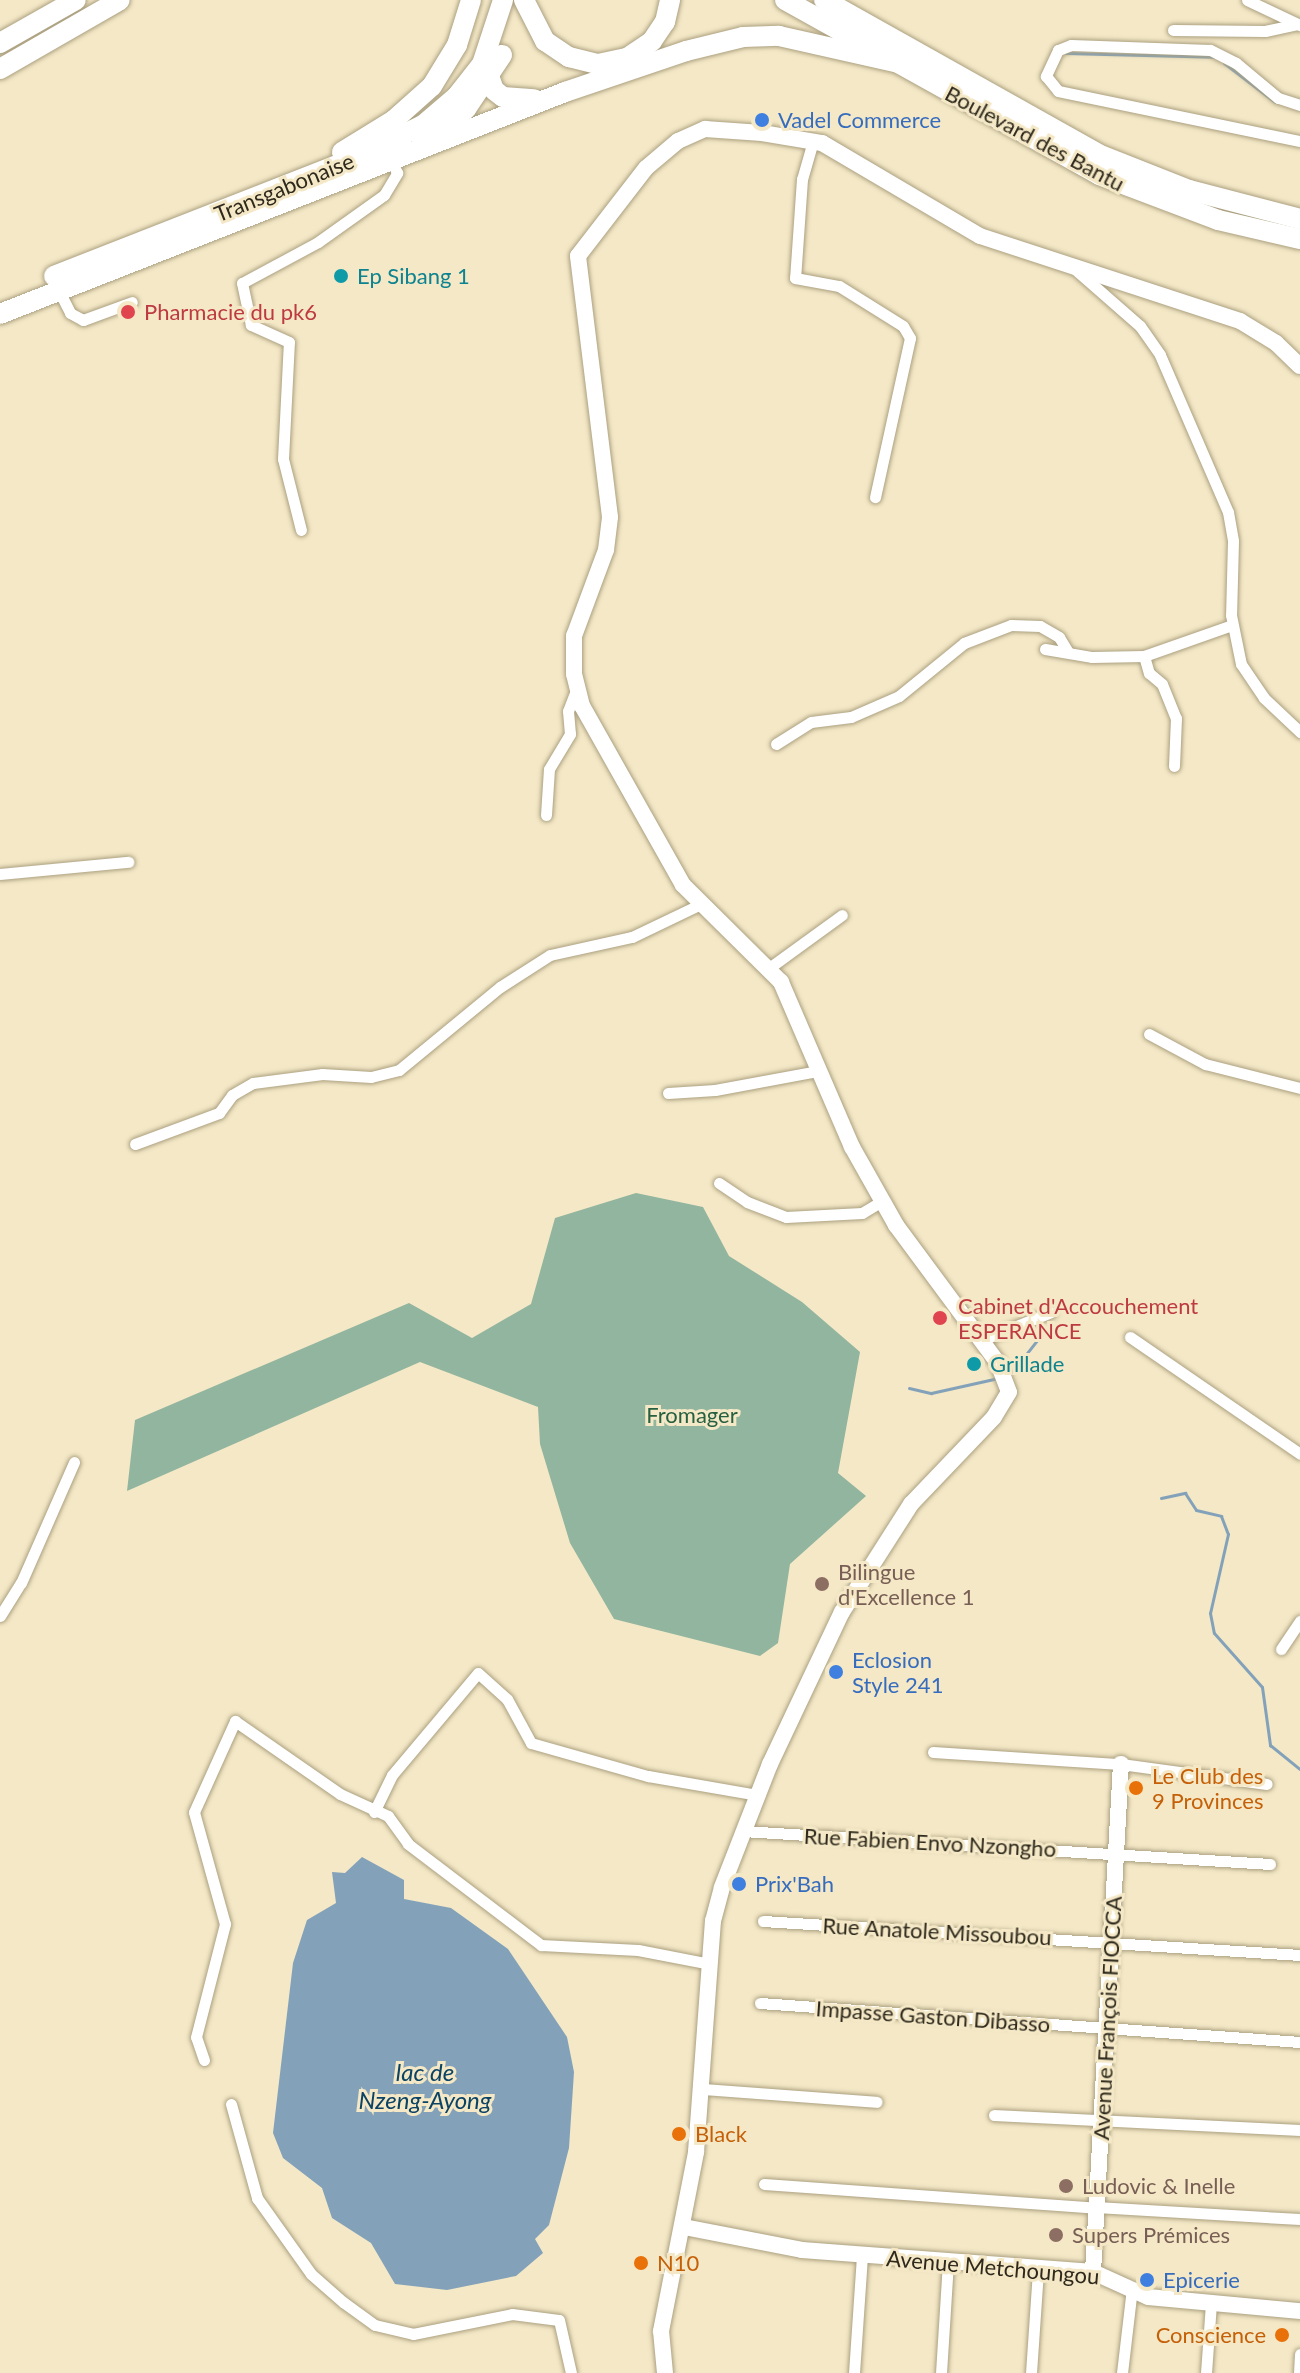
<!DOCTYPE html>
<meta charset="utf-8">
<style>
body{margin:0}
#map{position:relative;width:1300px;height:2373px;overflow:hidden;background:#f4e8c6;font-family:Lato,sans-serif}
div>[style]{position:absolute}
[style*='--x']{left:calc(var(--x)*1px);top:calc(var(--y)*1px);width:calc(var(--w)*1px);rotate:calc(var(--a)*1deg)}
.forest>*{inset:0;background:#92b59f}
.water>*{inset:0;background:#83a2ba}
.stream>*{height:3px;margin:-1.5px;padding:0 1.5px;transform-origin:1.5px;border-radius:1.5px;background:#83a2ba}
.roads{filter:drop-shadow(0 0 2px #aba080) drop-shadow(0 0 2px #aba080)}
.street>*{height:11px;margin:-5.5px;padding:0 5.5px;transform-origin:5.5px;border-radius:5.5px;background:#fff}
.secondary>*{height:16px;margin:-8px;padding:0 8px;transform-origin:8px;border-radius:8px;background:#fff}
.highway>*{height:20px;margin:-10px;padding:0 10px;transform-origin:10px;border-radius:10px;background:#fff}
.dots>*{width:22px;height:22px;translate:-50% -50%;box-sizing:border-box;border:4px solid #f4e8c6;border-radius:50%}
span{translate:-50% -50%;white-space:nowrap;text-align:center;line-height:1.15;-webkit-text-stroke:6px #f4e8c6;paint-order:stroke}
.shop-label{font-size:22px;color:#366cbe}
.left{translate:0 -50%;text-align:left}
.street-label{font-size:22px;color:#2e291c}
.culture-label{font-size:22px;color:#0d838f}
.health-label{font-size:22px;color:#be3a42}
.park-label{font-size:22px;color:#276041}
.education-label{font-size:22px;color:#785e54}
.food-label{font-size:22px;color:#c56008}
.right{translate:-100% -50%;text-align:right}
.water-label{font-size:24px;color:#0b4364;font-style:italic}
</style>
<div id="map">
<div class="forest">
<i style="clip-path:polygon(636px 1193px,703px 1207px,729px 1256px,802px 1302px,860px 1352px,838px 1473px,866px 1496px,790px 1564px,778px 1643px,760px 1656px,614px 1619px,570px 1543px,540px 1444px,538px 1407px,420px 1362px,127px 1491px,135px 1420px,409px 1303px,472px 1338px,531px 1304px,555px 1218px)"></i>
</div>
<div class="water">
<i style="clip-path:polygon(362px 1857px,404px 1880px,404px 1899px,451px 1908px,508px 1949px,567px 2037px,574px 2072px,569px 2148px,549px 2225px,535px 2239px,543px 2253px,516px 2276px,447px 2290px,395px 2284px,371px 2243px,332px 2218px,322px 2188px,283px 2158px,273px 2133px,293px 1963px,307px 1920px,336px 1903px,332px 1872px,345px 1873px)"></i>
</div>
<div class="stream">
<i style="--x:1066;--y:53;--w:148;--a:1.5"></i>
<i style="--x:1224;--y:63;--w:64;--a:37.4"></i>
<i style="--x:1012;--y:1372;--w:53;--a:-51.8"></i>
<i style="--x:909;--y:1388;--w:23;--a:13"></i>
<i style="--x:931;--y:1393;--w:69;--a:-12.6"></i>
<i style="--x:1161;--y:1498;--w:25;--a:-12"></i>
<i style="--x:1185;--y:1493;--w:20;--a:57"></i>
<i style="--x:1196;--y:1510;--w:26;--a:13"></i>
<i style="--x:1221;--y:1516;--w:19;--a:69"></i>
<i style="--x:1228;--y:1534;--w:81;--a:102.8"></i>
<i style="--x:1210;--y:1613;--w:20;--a:79"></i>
<i style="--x:1214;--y:1633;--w:72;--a:48.4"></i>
<i style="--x:1262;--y:1687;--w:59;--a:82.1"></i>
<i style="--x:1270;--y:1745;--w:38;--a:39"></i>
</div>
<div class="roads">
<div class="street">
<i style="--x:1247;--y:0;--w:59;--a:25.3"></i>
<i style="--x:1173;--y:30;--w:92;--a:0.6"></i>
<i style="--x:1265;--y:31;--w:34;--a:-12"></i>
<i style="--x:1300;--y:105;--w:23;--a:-162"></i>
<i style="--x:1278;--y:98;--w:55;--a:-140.2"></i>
<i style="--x:1236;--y:63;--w:29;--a:-153"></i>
<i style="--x:1210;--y:50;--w:139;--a:-177.9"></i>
<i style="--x:1071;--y:45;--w:14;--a:159"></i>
<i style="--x:1058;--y:50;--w:29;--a:115"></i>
<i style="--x:1046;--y:76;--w:19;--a:51"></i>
<i style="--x:1058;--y:91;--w:247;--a:11.7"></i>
<i style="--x:813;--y:141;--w:40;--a:106"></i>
<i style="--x:802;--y:179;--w:99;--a:94"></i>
<i style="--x:795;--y:278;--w:45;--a:10.3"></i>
<i style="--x:839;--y:286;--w:75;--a:32"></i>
<i style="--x:903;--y:326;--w:14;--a:60"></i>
<i style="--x:910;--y:338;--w:163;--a:102.4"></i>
<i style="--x:1076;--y:270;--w:85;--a:41.2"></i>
<i style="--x:1140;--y:326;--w:35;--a:55"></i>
<i style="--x:1160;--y:355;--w:171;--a:66.6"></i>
<i style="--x:1228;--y:512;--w:29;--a:80"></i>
<i style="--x:1233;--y:541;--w:74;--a:91.5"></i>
<i style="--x:1231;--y:615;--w:50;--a:78.5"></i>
<i style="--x:1241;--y:664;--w:41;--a:55.9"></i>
<i style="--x:1264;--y:698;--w:50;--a:43.4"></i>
<i style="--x:58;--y:289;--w:27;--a:63"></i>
<i style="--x:70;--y:313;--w:15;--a:28"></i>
<i style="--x:83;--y:320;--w:52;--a:-20.2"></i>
<i style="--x:301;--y:530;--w:73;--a:-104.2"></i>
<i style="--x:283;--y:459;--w:117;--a:-87.1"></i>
<i style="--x:289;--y:342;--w:42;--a:-155.9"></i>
<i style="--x:251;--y:325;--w:43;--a:-102.1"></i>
<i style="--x:242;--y:283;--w:86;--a:-28.3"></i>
<i style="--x:318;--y:242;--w:81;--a:-35.5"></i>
<i style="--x:384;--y:195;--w:26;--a:-59"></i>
<i style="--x:397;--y:173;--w:15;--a:-113"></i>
<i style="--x:1045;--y:649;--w:48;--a:9.7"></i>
<i style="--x:1092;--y:657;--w:52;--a:-1.1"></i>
<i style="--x:1144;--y:656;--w:93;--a:-19.4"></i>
<i style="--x:1144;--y:656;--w:18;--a:74"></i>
<i style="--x:1149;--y:673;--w:17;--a:40"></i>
<i style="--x:1162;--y:684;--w:37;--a:68"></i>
<i style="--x:1176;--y:718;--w:48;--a:92.4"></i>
<i style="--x:776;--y:744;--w:41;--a:-32.2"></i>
<i style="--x:811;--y:722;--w:40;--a:-7.1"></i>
<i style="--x:851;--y:717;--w:52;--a:-23.6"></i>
<i style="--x:899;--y:696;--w:84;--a:-39.2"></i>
<i style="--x:964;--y:643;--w:50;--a:-21"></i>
<i style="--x:1011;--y:625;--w:29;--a:2"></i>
<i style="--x:1040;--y:626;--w:22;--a:30"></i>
<i style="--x:1059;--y:637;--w:17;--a:59"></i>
<i style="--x:546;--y:815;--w:46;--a:-86.3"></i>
<i style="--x:549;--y:769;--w:41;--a:-59"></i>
<i style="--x:570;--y:734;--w:23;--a:-95"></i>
<i style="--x:568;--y:711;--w:25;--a:-69"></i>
<i style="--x:0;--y:874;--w:129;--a:-5.4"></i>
<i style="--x:769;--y:968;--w:90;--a:-36"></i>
<i style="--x:1149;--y:1034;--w:64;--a:28.2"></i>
<i style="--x:1205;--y:1064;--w:98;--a:14.2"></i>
<i style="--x:668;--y:1093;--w:47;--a:-3.7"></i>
<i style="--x:715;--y:1090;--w:105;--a:-10.5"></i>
<i style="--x:135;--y:1144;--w:90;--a:-20.3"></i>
<i style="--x:219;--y:1113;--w:22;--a:-54"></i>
<i style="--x:232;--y:1095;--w:24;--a:-30"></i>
<i style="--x:253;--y:1083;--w:70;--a:-7.4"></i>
<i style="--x:322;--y:1074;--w:49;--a:3.5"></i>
<i style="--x:371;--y:1077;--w:29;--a:-14"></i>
<i style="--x:399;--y:1070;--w:131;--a:-39.4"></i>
<i style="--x:500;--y:987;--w:59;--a:-32.6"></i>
<i style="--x:550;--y:955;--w:84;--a:-12.4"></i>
<i style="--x:632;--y:937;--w:76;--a:-25.6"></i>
<i style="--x:719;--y:1183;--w:34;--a:34"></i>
<i style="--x:747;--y:1202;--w:42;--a:21"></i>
<i style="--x:786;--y:1217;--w:76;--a:-3"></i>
<i style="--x:862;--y:1213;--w:23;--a:-31"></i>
<i style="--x:1130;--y:1337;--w:206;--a:34.5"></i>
<i style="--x:982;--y:1340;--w:74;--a:-22.1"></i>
<i style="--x:0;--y:1616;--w:39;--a:-58"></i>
<i style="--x:21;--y:1583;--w:132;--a:-66.3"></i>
<i style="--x:1281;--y:1649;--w:34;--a:-56"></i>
<i style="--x:933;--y:1752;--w:188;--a:3.7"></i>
<i style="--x:1121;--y:1764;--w:147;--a:7.8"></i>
<i style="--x:374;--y:1812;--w:41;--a:-64.1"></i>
<i style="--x:392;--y:1775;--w:133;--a:-49.9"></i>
<i style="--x:478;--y:1673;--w:39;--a:42"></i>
<i style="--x:507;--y:1699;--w:50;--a:61.4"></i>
<i style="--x:531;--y:1743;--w:122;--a:15.8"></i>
<i style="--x:648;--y:1776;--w:112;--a:9.8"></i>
<i style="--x:743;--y:1831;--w:528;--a:3.58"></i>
<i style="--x:763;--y:1921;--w:538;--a:3.62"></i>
<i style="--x:760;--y:2003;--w:541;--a:4.13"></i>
<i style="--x:204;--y:2060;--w:24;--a:-109"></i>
<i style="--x:196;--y:2037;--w:117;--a:-75.6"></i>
<i style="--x:225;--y:1924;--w:116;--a:-105.5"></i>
<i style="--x:194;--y:1812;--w:100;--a:-65.7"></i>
<i style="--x:235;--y:1721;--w:128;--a:34.8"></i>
<i style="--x:340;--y:1794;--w:53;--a:24.6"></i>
<i style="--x:388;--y:1816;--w:34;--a:54"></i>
<i style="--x:408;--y:1844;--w:167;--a:37.2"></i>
<i style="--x:541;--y:1945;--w:97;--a:3"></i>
<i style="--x:638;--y:1950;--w:73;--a:11"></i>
<i style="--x:702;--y:2089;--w:175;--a:4.2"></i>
<i style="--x:231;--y:2104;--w:98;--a:74.5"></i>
<i style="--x:257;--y:2198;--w:93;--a:54.6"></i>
<i style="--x:311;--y:2274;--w:43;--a:41.2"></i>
<i style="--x:343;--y:2302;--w:39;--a:36"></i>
<i style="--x:375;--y:2325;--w:39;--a:13"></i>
<i style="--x:413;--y:2334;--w:101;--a:-11.4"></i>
<i style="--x:512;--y:2314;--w:47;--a:7.3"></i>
<i style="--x:559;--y:2320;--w:54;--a:77.2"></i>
<i style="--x:994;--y:2115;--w:306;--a:2.8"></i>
<i style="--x:764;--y:2184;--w:333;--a:4.1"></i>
<i style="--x:1096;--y:2207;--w:204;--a:3.4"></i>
<i style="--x:854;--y:2373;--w:117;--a:-86.1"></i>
<i style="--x:941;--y:2373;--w:110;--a:-86.4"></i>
<i style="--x:1031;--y:2373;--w:104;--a:-86.1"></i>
<i style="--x:1122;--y:2373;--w:86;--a:-83.3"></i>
<i style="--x:1206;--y:2373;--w:70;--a:-85.9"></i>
<i style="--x:1299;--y:2373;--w:19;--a:-87"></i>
</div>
<div class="secondary">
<i style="--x:684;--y:2227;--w:120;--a:11"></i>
<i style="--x:802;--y:2250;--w:292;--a:4.3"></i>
<i style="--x:1093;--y:2272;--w:60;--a:24.4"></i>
<i style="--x:1148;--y:2297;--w:153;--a:5.3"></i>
<i style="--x:1093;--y:2272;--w:509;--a:-86.85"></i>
<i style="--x:665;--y:2373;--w:42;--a:-95.4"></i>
<i style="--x:661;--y:2331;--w:182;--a:-78.9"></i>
<i style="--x:696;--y:2152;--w:232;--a:-85.8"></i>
<i style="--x:713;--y:1921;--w:35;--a:-75"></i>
<i style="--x:722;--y:1887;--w:132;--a:-68.7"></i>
<i style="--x:770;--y:1764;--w:168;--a:-64.7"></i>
<i style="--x:842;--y:1612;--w:128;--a:-57.4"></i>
<i style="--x:911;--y:1504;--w:120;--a:-46.3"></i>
<i style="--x:994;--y:1417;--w:29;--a:-59"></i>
<i style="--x:1009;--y:1392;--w:31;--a:-111"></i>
<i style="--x:998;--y:1363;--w:172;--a:-126.5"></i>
<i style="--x:896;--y:1225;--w:90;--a:-119.4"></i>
<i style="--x:852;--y:1147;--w:180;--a:-113.3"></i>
<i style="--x:781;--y:982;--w:138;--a:-135.3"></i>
<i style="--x:683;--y:885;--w:206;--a:-119.4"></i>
<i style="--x:582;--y:706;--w:33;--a:-104"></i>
<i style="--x:574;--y:674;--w:38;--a:-90"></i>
<i style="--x:574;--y:636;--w:92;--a:-69.6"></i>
<i style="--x:606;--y:550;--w:33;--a:-83"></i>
<i style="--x:610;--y:517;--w:263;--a:-97"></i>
<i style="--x:578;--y:256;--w:111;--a:-52.3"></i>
<i style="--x:646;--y:168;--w:42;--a:-40.2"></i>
<i style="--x:678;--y:141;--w:30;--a:-24"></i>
<i style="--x:705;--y:129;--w:57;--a:4"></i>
<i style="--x:762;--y:133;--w:61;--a:9.5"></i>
<i style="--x:822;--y:143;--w:183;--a:30.5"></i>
<i style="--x:980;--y:236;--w:274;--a:18.1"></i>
<i style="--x:1240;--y:321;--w:42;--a:31.4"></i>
<i style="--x:1276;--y:343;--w:33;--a:44"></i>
</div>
<div class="highway">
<i style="--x:524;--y:0;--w:46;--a:62.9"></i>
<i style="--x:545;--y:41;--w:29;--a:34"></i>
<i style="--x:569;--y:57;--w:30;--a:14"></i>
<i style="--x:598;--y:64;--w:30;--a:-12"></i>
<i style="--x:627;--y:58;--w:30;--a:-34"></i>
<i style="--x:652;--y:41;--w:23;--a:-56"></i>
<i style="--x:665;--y:22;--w:23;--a:-77"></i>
<i style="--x:785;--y:0;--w:359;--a:29.1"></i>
<i style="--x:1099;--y:175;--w:127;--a:20.7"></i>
<i style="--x:1218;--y:220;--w:84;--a:13"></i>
<i style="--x:824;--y:0;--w:314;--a:29.3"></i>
<i style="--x:1098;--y:154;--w:98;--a:21.6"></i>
<i style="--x:1189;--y:190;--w:115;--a:14.6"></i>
<i style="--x:0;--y:43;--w:87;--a:-29.5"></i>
<i style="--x:0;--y:69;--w:138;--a:-29.9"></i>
<i style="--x:487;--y:70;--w:21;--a:71"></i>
<i style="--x:494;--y:90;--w:11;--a:38"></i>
<i style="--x:503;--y:97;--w:31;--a:4"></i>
<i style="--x:422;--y:142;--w:55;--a:-36.9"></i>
<i style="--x:466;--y:109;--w:65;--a:-56.3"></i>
<i style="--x:342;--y:152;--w:61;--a:-31.6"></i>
<i style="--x:394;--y:120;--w:51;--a:-41.8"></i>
<i style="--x:432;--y:86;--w:48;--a:-58.6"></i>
<i style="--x:457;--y:45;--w:47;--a:-72.7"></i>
<i style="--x:54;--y:276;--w:329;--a:-21.4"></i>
<i style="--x:360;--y:156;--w:70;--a:-26.2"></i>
<i style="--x:423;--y:125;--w:45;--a:-40.5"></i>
<i style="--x:457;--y:96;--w:41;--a:-52"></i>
<i style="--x:482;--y:64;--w:67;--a:-71.8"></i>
<i style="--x:0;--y:314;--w:607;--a:-21.45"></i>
<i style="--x:565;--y:92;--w:128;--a:-18.7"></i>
<i style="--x:686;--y:51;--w:59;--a:-13.8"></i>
<i style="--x:743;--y:37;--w:36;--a:-2"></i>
<i style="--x:779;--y:36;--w:123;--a:12.7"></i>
</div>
</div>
<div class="dots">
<i style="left:762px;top:120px;background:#3f7fe0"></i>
<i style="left:341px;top:276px;background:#0f9aa8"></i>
<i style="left:128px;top:312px;background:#e0444e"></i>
<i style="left:940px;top:1318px;background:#e0444e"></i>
<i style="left:974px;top:1364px;background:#0f9aa8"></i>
<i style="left:822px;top:1584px;background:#8d6e63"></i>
<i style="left:836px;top:1672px;background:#3f7fe0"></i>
<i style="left:1136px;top:1788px;background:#e8710a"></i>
<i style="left:739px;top:1884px;background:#3f7fe0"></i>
<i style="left:679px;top:2134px;background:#e8710a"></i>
<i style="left:1066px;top:2186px;background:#8d6e63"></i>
<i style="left:1056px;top:2235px;background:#8d6e63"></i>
<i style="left:641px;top:2263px;background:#e8710a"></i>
<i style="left:1147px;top:2280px;background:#3f7fe0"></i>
<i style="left:1282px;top:2335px;background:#e8710a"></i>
</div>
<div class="shop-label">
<span class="left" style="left:778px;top:120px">Vadel Commerce</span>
<span class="left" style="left:852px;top:1672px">Eclosion<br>Style 241</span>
<span class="left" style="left:755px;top:1884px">Prix'Bah</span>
<span class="left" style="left:1163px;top:2280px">Epicerie</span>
</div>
<div class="street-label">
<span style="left:1035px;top:138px;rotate:28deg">Boulevard des Bantu</span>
<span style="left:284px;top:187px;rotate:-22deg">Transgabonaise</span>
<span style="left:930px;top:1842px;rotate:3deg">Rue Fabien Envo Nzongho</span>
<span style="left:937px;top:1931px;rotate:3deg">Rue Anatole Missoubou</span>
<span style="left:933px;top:2016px;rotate:4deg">Impasse Gaston Dibasso</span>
<span style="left:1107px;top:2018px;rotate:-87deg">Avenue François FIOCCA</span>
<span style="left:993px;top:2267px;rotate:5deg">Avenue Metchoungou</span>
</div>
<div class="culture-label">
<span class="left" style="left:357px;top:276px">Ep Sibang 1</span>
<span class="left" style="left:990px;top:1364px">Grillade</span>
</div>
<div class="health-label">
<span class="left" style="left:144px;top:312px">Pharmacie du pk6</span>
<span class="left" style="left:958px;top:1318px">Cabinet d'Accouchement<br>ESPERANCE</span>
</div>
<div class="park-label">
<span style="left:692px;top:1415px">Fromager</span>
</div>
<div class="education-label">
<span class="left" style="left:838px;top:1584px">Bilingue<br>d'Excellence 1</span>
<span class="left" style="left:1082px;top:2186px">Ludovic &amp; Inelle</span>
<span class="left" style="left:1072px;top:2235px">Supers Prémices</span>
</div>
<div class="food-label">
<span class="left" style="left:1152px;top:1788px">Le Club des<br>9 Provinces</span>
<span class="left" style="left:695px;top:2134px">Black</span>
<span class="left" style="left:657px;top:2263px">N10</span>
<span class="right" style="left:1266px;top:2335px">Conscience</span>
</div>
<div class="water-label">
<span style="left:425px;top:2086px">lac de<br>Nzeng-Ayong</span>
</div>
</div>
